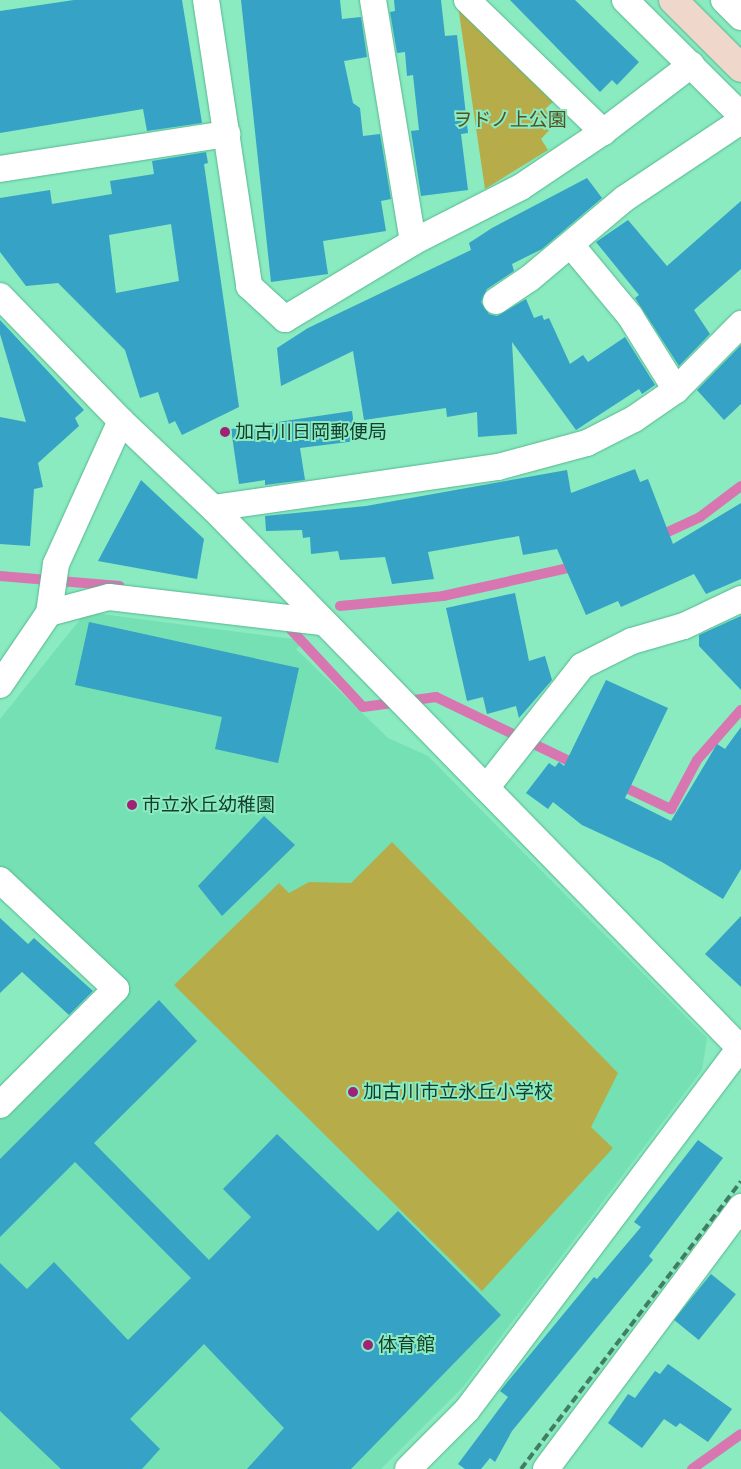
<!DOCTYPE html>
<meta charset="utf-8">
<style>
body{margin:0}
#map{position:relative;width:741px;height:1469px;overflow:hidden;background:#8aeac0;font-family:"Space Grotesk","Noto Sans JP",sans-serif}
div>[style]{position:absolute}
[style*='--x']{left:calc(var(--x)*1px);top:calc(var(--y)*1px);width:calc(var(--w)*1px);rotate:calc(var(--a)*1deg)}
.built>*{inset:0;background:#75e0b3}
.green>*{inset:0;background:#b6ad4a}
.stream>*{height:10px;margin:-5px;padding:0 5px;transform-origin:5px;border-radius:5px;background:#d876b2}
.building>*{inset:0;background:#35a2c6;transform-origin:0 0}
.roads{filter:drop-shadow(0 0 1px #56b68f) drop-shadow(0 0 1px #56b68f)}
.street>*{height:26px;margin:-13px;padding:0 13px;transform-origin:13px;border-radius:13px;background:#fff}
.secondary>*{height:28px;margin:-14px;padding:0 14px;transform-origin:14px;border-radius:14px;background:#efd7cc}
.rail>*{height:4px;margin-top:-2px;transform-origin:0;background:repeating-linear-gradient(90deg,#407d63 0 8px,transparent 0 12px)}
.dots>*{width:14px;height:14px;translate:-50% -50%;box-sizing:border-box;border:2px solid #8aeac0;border-radius:50%}
span{translate:-50% -50%;white-space:nowrap;text-align:center;line-height:1.15;-webkit-text-stroke:4px #8aeac0;paint-order:stroke}
.park-label{font-size:19px;color:#555120}
.poi-label{font-size:19px;color:#153e2e}
.left{translate:0 -50%;text-align:left}
</style>
<div id="map">
<div class="built">
<i style="clip-path:polygon(86px 612px,307px 641px,296px 649px,388px 738px,428px 756px,707px 1038px,702px 1070px,463px 1387px,381px 1469px,0 1469px,0 1114px,124px 988px,0 869px,0 719px)"></i>
</div>
<div class="green">
<i style="clip-path:polygon(458px 6px,553px 102px,545px 109px,556px 123px,541px 139px,548px 150px,485px 189px)"></i>
<i style="clip-path:polygon(392px 842px,618px 1073px,591px 1127px,613px 1148px,482px 1291px,174px 985px,279px 883px,289px 893px,309px 882px,351px 883px)"></i>
</div>
<div class="stream">
<i style="--x:657;--y:537;--w:47;--a:-24.9"></i>
<i style="--x:700;--y:517;--w:51;--a:-37.1"></i>
<i style="--x:0;--y:576;--w:120;--a:4.8"></i>
<i style="--x:340;--y:606;--w:103;--a:-5.5"></i>
<i style="--x:443;--y:596;--w:137;--a:-12.6"></i>
<i style="--x:283;--y:621;--w:117;--a:47.1"></i>
<i style="--x:363;--y:707;--w:74;--a:-7.8"></i>
<i style="--x:436;--y:697;--w:157;--a:25.7"></i>
<i style="--x:618;--y:784;--w:59;--a:25.3"></i>
<i style="--x:671;--y:809;--w:55;--a:-62"></i>
<i style="--x:697;--y:760;--w:67;--a:-48.7"></i>
<i style="--x:692;--y:1469;--w:60;--a:-35.5"></i>
</div>
<div class="building">
<i style="clip-path:polygon(74px 0,182px 0,202px 123px,147px 131px,143px 109px,0 133px,0 11px)"></i>
<i style="clip-path:polygon(241px 0,340px 0,342px 19px,361px 17px,367px 57px,344px 61px,353px 103px,360px 108px,363px 136px,380px 134px,391px 199px,381px 201px,386px 231px,323px 241px,328px 274px,271px 282px)"></i>
<i style="clip-path:polygon(394px 0,441px 0,445px 36px,457px 35px,468px 133px,461px 134px,468px 190px,421px 196px,411px 131px,419px 130px,413px 75px,407px 76px,405px 52px,397px 53px,390px 12px,395px 11px)"></i>
<i style="clip-path:polygon(510px 0,575px 0,639px 62px,617px 85px,612px 80px,600px 92px)"></i>
<i style="clip-path:polygon(evenodd,206px 152px,208px 163px,204px 164px,239px 407px,182px 435px,175px 421px,169px 424px,158px 392px,140px 398px,125px 350px,58px 283px,26px 286px,0 252px,0 198px,50px 190px,52px 204px,112px 194px,110px 181px,154px 174px,152px 161px,206px 152px,171px 224px,179px 281px,116px 293px,109px 235px,171px 224px)"></i>
<i style="clip-path:polygon(587px 178px,602px 198px,542px 249px,512px 264px,514px 271px,487px 289px,481px 302px,489px 314px,497px 316px,526px 299px,534px 318px,542px 315px,544px 320px,549px 318px,570px 364px,583px 355px,588px 362px,625px 337px,655px 385px,642px 394px,639px 389px,576px 430px,512px 342px,517px 434px,478px 437px,477px 412px,447px 417px,446px 408px,364px 420px,353px 351px,281px 386px,277px 348px,308px 328px,471px 250px,469px 243px,492px 228px)"></i>
<i style="clip-path:polygon(741px 201px,741px 269px,694px 310px,710px 334px,679px 366px,635px 298px,639px 295px,596px 242px,628px 220px,667px 266px)"></i>
<i style="clip-path:polygon(0 320px,84px 410px,75px 418px,79px 426px,38px 463px,43px 487px,34px 489px,30px 546px,0 544px,0 417px,26px 422px,0 334px)"></i>
<i style="clip-path:polygon(741px 345px,741px 404px,724px 420px,697px 390px)"></i>
<i style="clip-path:polygon(352px 411px,356px 441px,300px 448px,305px 480px,265px 485px,265px 480px,239px 484px,231px 429px)"></i>
<i style="clip-path:polygon(635px 469px,640px 482px,648px 479px,673px 544px,741px 503px,741px 579px,706px 594px,694px 574px,621px 607px,618px 601px,586px 615px,557px 549px,523px 555px,519px 536px,428px 552px,434px 579px,392px 584px,385px 557px,340px 560px,338px 551px,311px 554px,310px 537px,303px 538px,302px 530px,266px 531px,265px 516px,366px 506px,567px 470px,571px 493px)"></i>
<i style="clip-path:polygon(141px 480px,204px 539px,197px 579px,98px 561px)"></i>
<i style="clip-path:polygon(515px 593px,529px 661px,545px 656px,552px 680px,519px 718px,516px 706px,487px 714px,483px 697px,467px 701px,446px 608px)"></i>
<i style="clip-path:polygon(741px 616px,741px 690px,699px 646px,699px 635px)"></i>
<i style="clip-path:polygon(89px 622px,299px 668px,278px 763px,215px 749px,222px 717px,75px 685px)"></i>
<i style="clip-path:polygon(606px 680px,668px 708px,625px 798px,671px 821px,717px 744px,725px 749px,741px 727px,741px 869px,723px 899px,662px 862px,582px 825px,553px 802px,548px 809px,526px 793px,549px 763px,555px 767px,559px 762px,564px 766px)"></i>
<i style="clip-path:polygon(264px 816px,295px 845px,222px 916px,198px 886px)"></i>
<i style="clip-path:polygon(741px 916px,741px 987px,705px 954px)"></i>
<i style="clip-path:polygon(0 918px,28px 944px,34px 938px,93px 991px,69px 1015px,22px 972px,0 993px)"></i>
<i style="clip-path:polygon(159px 1000px,197px 1041px,94px 1143px,209px 1260px,251px 1217px,223px 1189px,277px 1134px,378px 1231px,398px 1211px,501px 1315px,351px 1469px,247px 1469px,284px 1428px,204px 1344px,130px 1419px,160px 1449px,142px 1469px,61px 1469px,0 1411px,0 1263px,27px 1289px,54px 1262px,128px 1340px,191px 1278px,75px 1162px,0 1237px,0 1159px)"></i>
<i style="clip-path:polygon(698px 1140px,723px 1158px,649px 1256px,653px 1260px,512px 1431px,495px 1462px,490px 1458px,481px 1469px,465px 1469px,458px 1464px,508px 1397px,500px 1391px,594px 1277px,597px 1279px,641px 1227px,634px 1222px)"></i>
<i style="left:711px;top:1274px;width:32px;height:59px;rotate:39deg"></i>
<i style="clip-path:polygon(668px 1364px,732px 1409px,708px 1442px,680px 1423px,676px 1427px,664px 1419px,642px 1448px,608px 1423px,628px 1394px,635px 1398px,655px 1371px,660px 1374px)"></i>
</div>
<div class="roads">
<div class="street">
<i style="--x:206;--y:0;--w:289;--a:81.4"></i>
<i style="--x:249;--y:286;--w:49;--a:42.5"></i>
<i style="--x:285;--y:319;--w:149;--a:-31"></i>
<i style="--x:413;--y:242;--w:121;--a:-27"></i>
<i style="--x:521;--y:187;--w:99;--a:-33.9"></i>
<i style="--x:603;--y:132;--w:111;--a:-37.3"></i>
<i style="--x:373;--y:0;--w:245;--a:80.6"></i>
<i style="--x:467;--y:0;--w:190;--a:44.1"></i>
<i style="--x:625;--y:0;--w:163;--a:44.8"></i>
<i style="--x:724;--y:0;--w:24;--a:45"></i>
<i style="--x:0;--y:169;--w:230;--a:-8.8"></i>
<i style="--x:571;--y:245;--w:92;--a:50.3"></i>
<i style="--x:630;--y:316;--w:87;--a:58.1"></i>
<i style="--x:0;--y:296;--w:174;--a:45.9"></i>
<i style="--x:121;--y:421;--w:127;--a:43.4"></i>
<i style="--x:213;--y:508;--w:756;--a:45.7"></i>
<i style="--x:496;--y:301;--w:40;--a:-34"></i>
<i style="--x:529;--y:279;--w:124;--a:-40.1"></i>
<i style="--x:624;--y:199;--w:141;--a:-33.7"></i>
<i style="--x:213;--y:508;--w:288;--a:-8.2"></i>
<i style="--x:498;--y:467;--w:92;--a:-15.1"></i>
<i style="--x:587;--y:443;--w:53;--a:-27.1"></i>
<i style="--x:634;--y:419;--w:51;--a:-34.6"></i>
<i style="--x:676;--y:390;--w:93;--a:-45.4"></i>
<i style="--x:49;--y:613;--w:62;--a:-14.9"></i>
<i style="--x:109;--y:597;--w:214;--a:6.7"></i>
<i style="--x:0;--y:685;--w:87;--a:-55.8"></i>
<i style="--x:49;--y:613;--w:49;--a:-81.9"></i>
<i style="--x:56;--y:564;--w:157;--a:-65.6"></i>
<i style="--x:486;--y:788;--w:155;--a:-51.8"></i>
<i style="--x:582;--y:666;--w:56;--a:-26.6"></i>
<i style="--x:632;--y:641;--w:54;--a:-16.1"></i>
<i style="--x:684;--y:626;--w:63;--a:-25.3"></i>
<i style="--x:0;--y:880;--w:159;--a:43.2"></i>
<i style="--x:116;--y:989;--w:164;--a:135"></i>
<i style="--x:408;--y:1469;--w:83;--a:-45"></i>
<i style="--x:467;--y:1410;--w:453;--a:-53"></i>
<i style="--x:546;--y:1469;--w:327;--a:-53.3"></i>
</div>
<div class="secondary">
<i style="--x:673;--y:0;--w:96;--a:45"></i>
</div>
</div>
<div class="rail">
<i style="--x:521;--y:1469;--w:362;--a:-52.6"></i>
</div>
<div class="dots">
<i style="left:225px;top:432px;background:#9f2277"></i>
<i style="left:132px;top:805px;background:#9f2277"></i>
<i style="left:353px;top:1092px;background:#9f2277"></i>
<i style="left:368px;top:1345px;background:#9f2277"></i>
</div>
<div class="park-label">
<span style="left:510px;top:120px">ヲドノ上公園</span>
</div>
<div class="poi-label">
<span class="left" style="left:235px;top:432px">加古川日岡郵便局</span>
<span class="left" style="left:142px;top:805px">市立氷丘幼稚園</span>
<span class="left" style="left:363px;top:1092px">加古川市立氷丘小学校</span>
<span class="left" style="left:378px;top:1345px">体育館</span>
</div>
</div>
